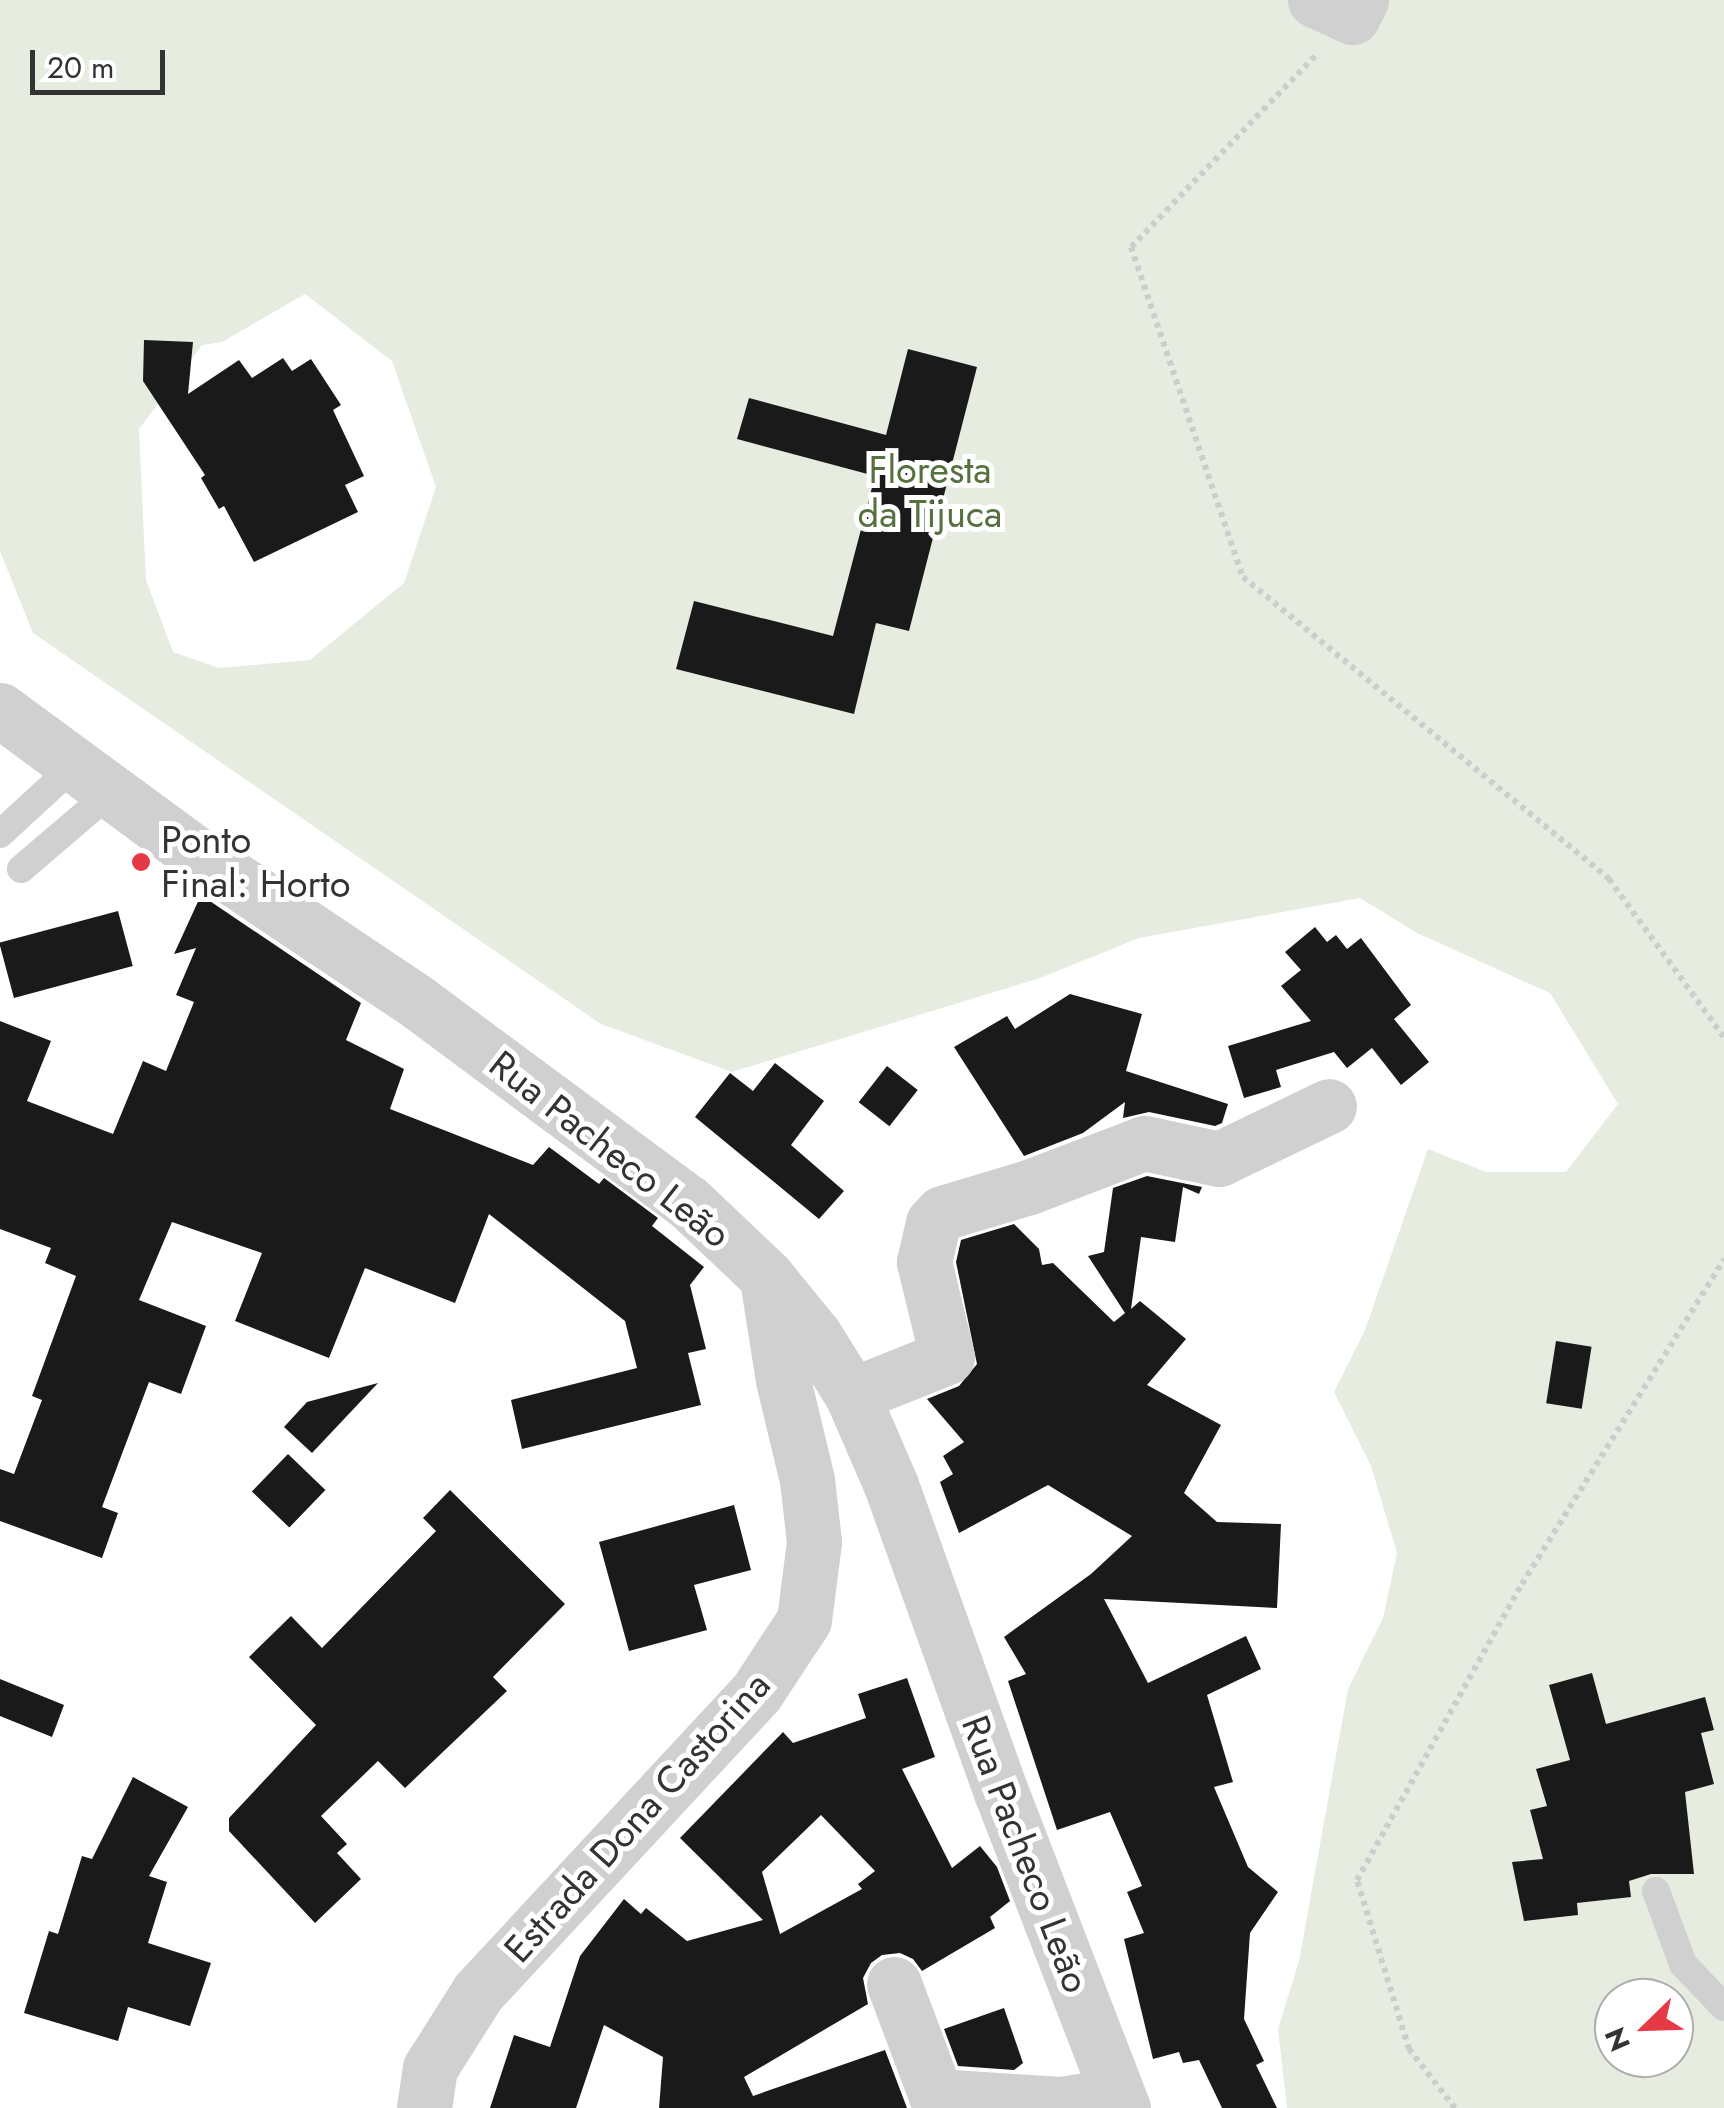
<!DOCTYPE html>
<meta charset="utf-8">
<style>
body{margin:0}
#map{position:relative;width:1724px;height:2108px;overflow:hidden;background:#fff;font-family:Jost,sans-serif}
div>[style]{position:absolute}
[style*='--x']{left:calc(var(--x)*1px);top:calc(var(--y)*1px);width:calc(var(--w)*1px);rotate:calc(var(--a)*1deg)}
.green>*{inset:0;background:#e6ecdf}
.building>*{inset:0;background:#1a1a1a;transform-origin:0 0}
.path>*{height:6px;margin-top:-3px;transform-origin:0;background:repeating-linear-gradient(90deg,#cdcdcd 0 5px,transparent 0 10px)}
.service>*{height:28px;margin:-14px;padding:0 14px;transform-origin:14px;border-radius:14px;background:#d0d0d0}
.minor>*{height:55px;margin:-27.5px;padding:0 27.5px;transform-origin:27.5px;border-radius:27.5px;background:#d0d0d0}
.dots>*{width:28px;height:28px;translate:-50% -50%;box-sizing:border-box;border:5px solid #fff;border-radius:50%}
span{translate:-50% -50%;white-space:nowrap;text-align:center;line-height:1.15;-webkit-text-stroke:10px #fff;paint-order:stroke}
.park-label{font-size:38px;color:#56703f}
.poi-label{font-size:38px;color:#333}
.left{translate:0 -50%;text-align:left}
.street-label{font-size:38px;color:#333}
.north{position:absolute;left:1594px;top:1978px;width:100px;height:100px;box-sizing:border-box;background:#fff;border:2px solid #adadad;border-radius:50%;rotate:247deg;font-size:28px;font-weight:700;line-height:40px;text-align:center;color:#333}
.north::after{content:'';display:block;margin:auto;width:35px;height:45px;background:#e63946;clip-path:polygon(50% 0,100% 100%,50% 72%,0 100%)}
.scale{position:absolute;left:30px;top:50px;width:135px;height:45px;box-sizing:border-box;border:5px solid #333;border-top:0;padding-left:12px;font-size:30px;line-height:35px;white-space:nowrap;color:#333;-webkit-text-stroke:8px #fff;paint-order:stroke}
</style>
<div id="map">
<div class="green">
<i style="clip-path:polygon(evenodd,0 0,1724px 0,1724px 2108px,1287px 2108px,1278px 2029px,1299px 1961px,1348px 1689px,1383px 1618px,1397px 1553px,1371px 1466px,1334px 1392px,1365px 1330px,1428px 1149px,1486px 1172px,1566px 1172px,1618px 1104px,1550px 993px,1417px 933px,1360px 898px,1139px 938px,1040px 978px,732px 1072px,601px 1024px,33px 633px,0 551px,0 0,305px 294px,392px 361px,436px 487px,404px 583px,310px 660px,219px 668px,173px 652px,146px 580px,139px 429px,202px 345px,222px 342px,305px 294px,0 0,1614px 1998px,1674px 1998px,1674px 2058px,1614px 2058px,1614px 1998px)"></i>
</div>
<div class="building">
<i style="clip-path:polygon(144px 340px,193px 342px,188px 394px,239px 360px,252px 378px,283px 358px,292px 371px,311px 359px,341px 405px,333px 410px,364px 476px,345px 485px,358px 512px,254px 562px,224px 506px,219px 509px,201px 478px,205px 475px,143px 381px)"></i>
<i style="clip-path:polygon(908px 349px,977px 367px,909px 631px,876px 623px,854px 714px,676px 669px,694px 601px,833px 636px,875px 476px,737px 439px,749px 398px,886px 435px)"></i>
<i style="clip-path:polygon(201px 895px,361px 1003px,346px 1040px,404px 1069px,390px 1109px,533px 1165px,549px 1147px,599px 1184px,604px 1178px,658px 1218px,652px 1226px,704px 1267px,690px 1285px,706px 1349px,688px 1353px,701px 1405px,522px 1449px,511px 1400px,637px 1368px,625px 1321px,489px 1214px,455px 1303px,365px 1268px,329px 1358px,235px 1321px,262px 1253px,172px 1222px,139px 1300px,206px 1326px,181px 1394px,149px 1382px,102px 1507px,118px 1513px,102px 1558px,0 1521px,0 1469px,14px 1474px,42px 1400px,32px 1396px,76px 1276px,45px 1263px,51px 1248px,0 1229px,0 1021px,51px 1041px,27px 1101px,113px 1134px,143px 1061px,166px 1071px,194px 1002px,176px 995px,196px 948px,174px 954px)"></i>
<i style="left:118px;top:911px;width:57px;height:123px;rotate:75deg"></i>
<i style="clip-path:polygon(1315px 927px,1327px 942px,1336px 935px,1347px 949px,1361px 938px,1411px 1005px,1394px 1019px,1429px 1062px,1401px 1085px,1372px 1048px,1347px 1068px,1334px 1052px,1276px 1070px,1281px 1087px,1244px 1098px,1228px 1046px,1311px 1021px,1281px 986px,1301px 970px,1285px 952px)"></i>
<i style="clip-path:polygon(1070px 994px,1142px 1014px,1126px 1071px,1228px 1104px,1222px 1123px,1215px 1126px,1149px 1112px,1123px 1118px,1125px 1102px,1083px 1133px,1024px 1156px,954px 1047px,1007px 1016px,1015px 1029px)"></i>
<i style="clip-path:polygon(775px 1063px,824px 1101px,791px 1145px,844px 1191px,819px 1219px,695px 1117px,730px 1073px,753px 1091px)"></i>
<i style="left:887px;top:1066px;width:39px;height:46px;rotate:38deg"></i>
<i style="clip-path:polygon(1147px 1176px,1202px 1187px,1199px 1194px,1183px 1187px,1175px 1242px,1141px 1237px,1131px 1309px,1140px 1301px,1186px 1339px,1147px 1385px,1221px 1425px,1184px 1493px,1217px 1522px,1281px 1524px,1277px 1608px,1104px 1599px,1148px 1683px,1246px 1636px,1261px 1669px,1207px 1695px,1233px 1782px,1214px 1787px,1248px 1867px,1278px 1892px,1250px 1933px,1244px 2019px,1264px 2061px,1256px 2065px,1277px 2108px,1222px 2108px,1199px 2060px,1183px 2063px,1179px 2052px,1153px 2059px,1124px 1939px,1144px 1933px,1127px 1892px,1142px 1886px,1110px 1812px,1057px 1830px,1008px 1681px,1026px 1674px,1004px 1637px,1091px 1574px,1132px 1536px,1048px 1485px,959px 1533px,940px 1482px,953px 1474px,943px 1456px,964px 1442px,927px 1399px,959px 1386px,977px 1364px,956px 1262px,961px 1240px,1014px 1224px,1039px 1249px,1042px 1265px,1053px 1263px,1114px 1322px,1125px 1313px,1088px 1256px,1104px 1252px,1113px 1188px)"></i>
<i style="left:1556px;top:1341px;width:36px;height:63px;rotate:9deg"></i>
<i style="clip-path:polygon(378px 1383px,312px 1453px,284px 1427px,307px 1402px)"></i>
<i style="left:288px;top:1454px;width:52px;height:52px;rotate:44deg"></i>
<i style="clip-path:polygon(450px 1490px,565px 1604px,493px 1677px,507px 1691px,405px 1788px,378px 1761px,321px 1816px,347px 1844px,337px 1853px,361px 1879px,315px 1923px,229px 1831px,229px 1818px,316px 1725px,249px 1657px,291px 1616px,322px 1648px,436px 1531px,423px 1518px)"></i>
<i style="clip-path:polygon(734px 1505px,751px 1570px,694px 1585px,707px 1630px,629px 1651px,599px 1542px)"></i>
<i style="clip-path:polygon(1592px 1673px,1606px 1724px,1705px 1697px,1714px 1730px,1701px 1733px,1714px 1784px,1685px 1792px,1694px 1874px,1651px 1874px,1629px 1881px,1631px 1897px,1577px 1903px,1578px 1915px,1524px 1921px,1512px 1862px,1543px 1859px,1530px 1810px,1547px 1806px,1536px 1769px,1570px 1760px,1549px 1685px)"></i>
<i style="clip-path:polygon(evenodd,907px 1678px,935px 1757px,902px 1769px,952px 1868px,980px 1846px,997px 1867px,1010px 1901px,990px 1917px,995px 1928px,922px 1971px,913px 1959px,900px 1953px,882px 1955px,871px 1963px,863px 1978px,868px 2004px,744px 2077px,753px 2096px,885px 2050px,907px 2108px,659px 2108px,663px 2057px,604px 2025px,576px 2108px,490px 2108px,514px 2035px,550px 2047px,580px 1956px,624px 1899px,641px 1914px,646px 1908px,687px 1941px,763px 1920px,680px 1838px,783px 1732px,793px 1743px,866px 1718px,858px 1694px,907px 1678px,821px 1815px,875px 1871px,858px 1884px,862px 1889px,780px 1934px,762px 1872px,821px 1815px)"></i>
<i style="clip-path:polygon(0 1679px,64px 1705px,52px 1737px,0 1716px)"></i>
<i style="clip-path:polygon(133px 1777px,188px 1807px,149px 1876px,167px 1882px,148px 1943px,211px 1963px,190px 2026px,128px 2007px,118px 2041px,24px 2013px,49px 1931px,58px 1934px,82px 1856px,92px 1859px)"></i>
<i style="clip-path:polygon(1004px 2008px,1023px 2063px,1014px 2070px,958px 2066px,944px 2029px)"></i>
</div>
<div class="path">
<i style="--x:1315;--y:56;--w:265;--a:133.9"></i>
<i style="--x:1131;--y:247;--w:348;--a:71.3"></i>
<i style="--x:1243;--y:577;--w:475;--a:39.5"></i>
<i style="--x:1609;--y:879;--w:195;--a:54"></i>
<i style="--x:1455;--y:2108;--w:75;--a:-127.9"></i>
<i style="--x:1409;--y:2049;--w:177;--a:-107.1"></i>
<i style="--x:1357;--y:1880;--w:339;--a:-60.9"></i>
<i style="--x:1522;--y:1584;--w:383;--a:-58.1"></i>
</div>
<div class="service">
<i style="--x:0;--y:834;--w:102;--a:-42.6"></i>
<i style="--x:21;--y:869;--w:118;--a:-40.5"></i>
<i style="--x:1656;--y:1891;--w:78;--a:69.7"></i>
<i style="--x:1683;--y:1964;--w:59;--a:46.4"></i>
</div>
<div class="minor">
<i style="--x:1315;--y:0;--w:41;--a:24.7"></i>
<i style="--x:1352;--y:17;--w:19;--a:-62"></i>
<i style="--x:0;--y:710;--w:242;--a:36.3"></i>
<i style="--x:195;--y:853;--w:266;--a:33.8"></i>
<i style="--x:416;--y:1001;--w:338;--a:36.5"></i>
<i style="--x:688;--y:1202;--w:108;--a:43.5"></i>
<i style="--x:766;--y:1276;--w:77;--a:50.8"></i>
<i style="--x:815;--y:1336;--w:70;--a:57.9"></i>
<i style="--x:852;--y:1395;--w:98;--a:66.6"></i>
<i style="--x:891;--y:1485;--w:326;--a:70.3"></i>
<i style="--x:1001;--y:1792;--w:339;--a:68.9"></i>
<i style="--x:852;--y:1395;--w:102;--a:-21.8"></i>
<i style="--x:947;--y:1357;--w:98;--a:-103.6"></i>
<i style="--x:924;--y:1262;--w:40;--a:-77"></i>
<i style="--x:933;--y:1223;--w:13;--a:-48"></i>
<i style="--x:942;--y:1213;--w:91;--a:-16.6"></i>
<i style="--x:1029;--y:1187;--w:123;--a:-20.9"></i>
<i style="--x:1144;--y:1143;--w:77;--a:12"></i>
<i style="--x:1219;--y:1159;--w:122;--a:-25.7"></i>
<i style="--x:894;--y:1984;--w:120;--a:69.4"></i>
<i style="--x:936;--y:2096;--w:125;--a:3.7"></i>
<i style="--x:1061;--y:2104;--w:57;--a:-9.1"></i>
<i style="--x:424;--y:2108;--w:40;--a:-81.5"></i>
<i style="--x:430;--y:2068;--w:90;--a:-57.7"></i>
<i style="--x:478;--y:1992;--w:408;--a:-47.1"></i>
<i style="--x:756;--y:1693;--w:87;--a:-56.7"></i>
<i style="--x:804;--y:1620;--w:79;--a:-82.7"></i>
<i style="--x:814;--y:1542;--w:62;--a:-96.4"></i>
<i style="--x:807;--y:1480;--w:103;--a:-103.5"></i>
<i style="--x:783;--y:1380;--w:102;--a:-99"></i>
</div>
<div class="dots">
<i style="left:141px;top:862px;background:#e63946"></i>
</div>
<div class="park-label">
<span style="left:930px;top:492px">Floresta<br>da Tijuca</span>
</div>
<div class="poi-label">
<span class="left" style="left:161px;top:862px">Ponto<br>Final: Horto</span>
</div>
<div class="street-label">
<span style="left:610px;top:1149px;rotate:38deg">Rua Pacheco Leão</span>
<span style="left:637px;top:1817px;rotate:-48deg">Estrada Dona Castorina</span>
<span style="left:1026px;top:1854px;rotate:69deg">Rua Pacheco Leão</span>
</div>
<div class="north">N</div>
<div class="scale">20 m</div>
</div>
